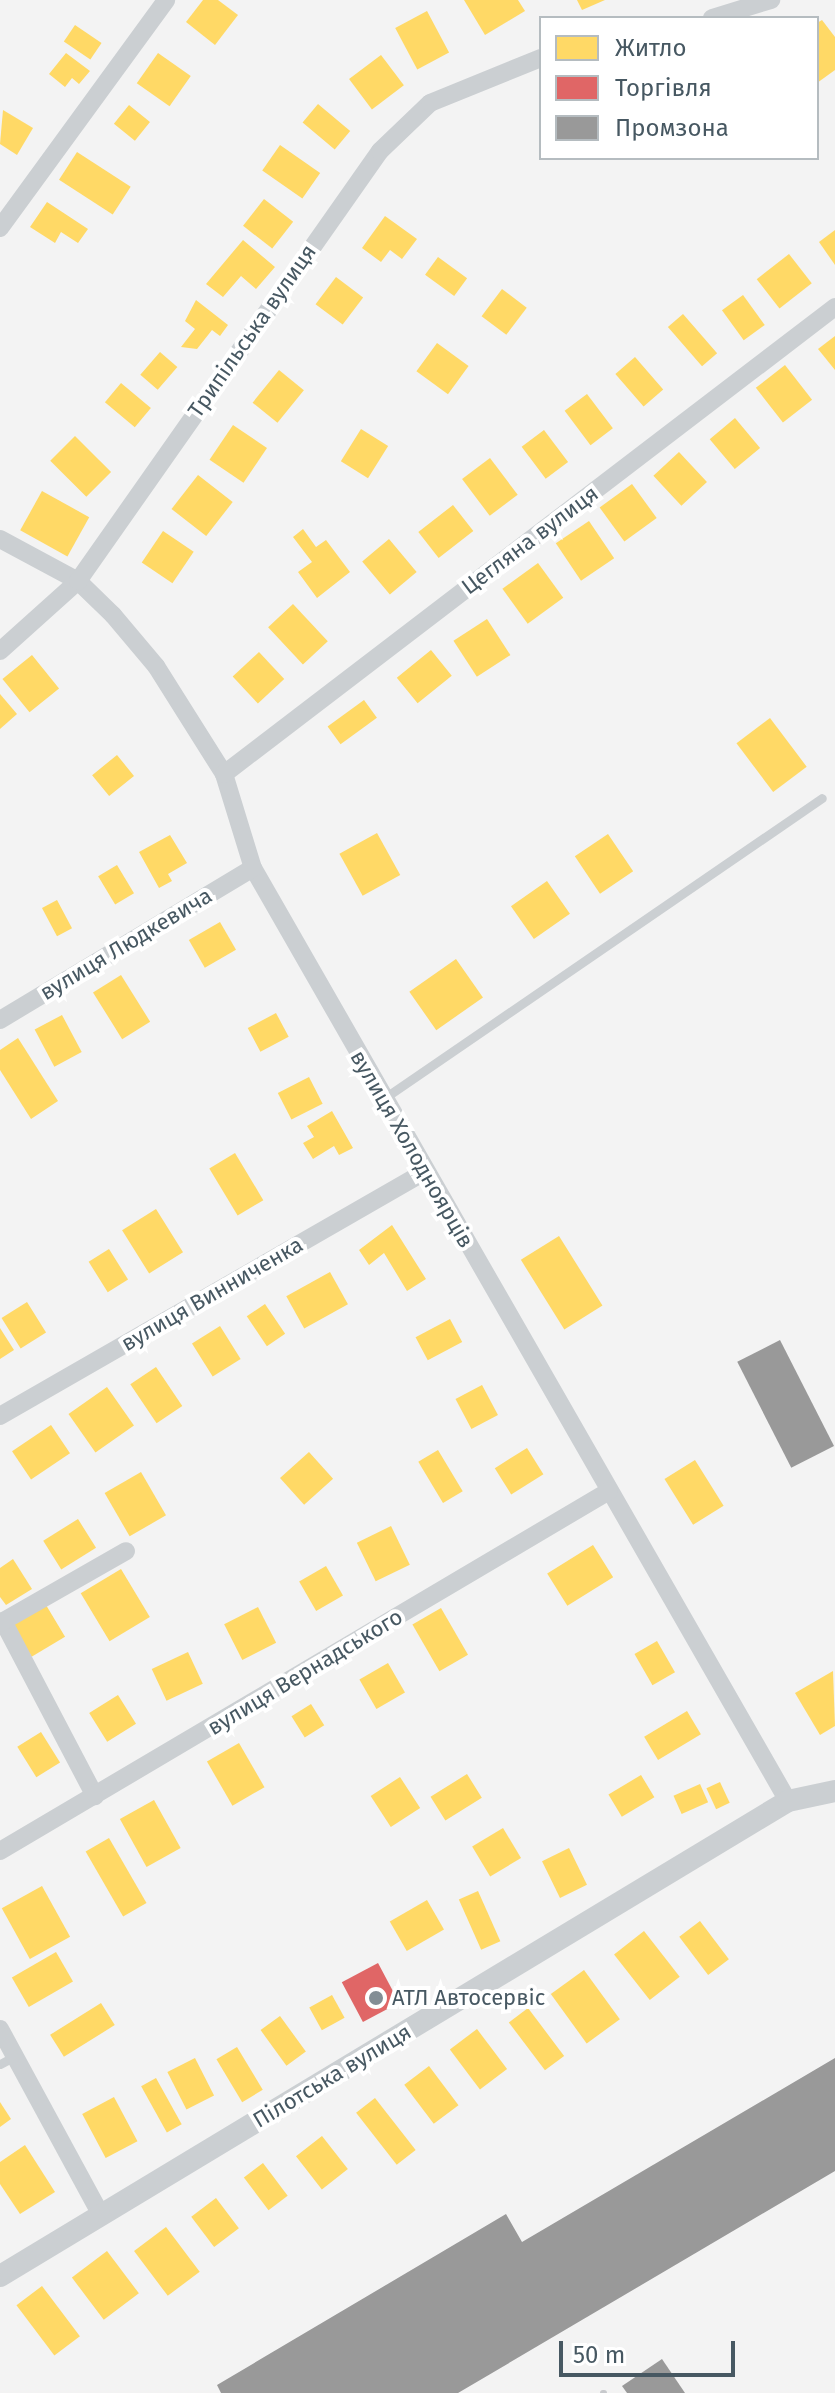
<!DOCTYPE html>
<meta charset="utf-8">
<style>
body{margin:0}
#map{position:relative;width:835px;height:2393px;overflow:hidden;background:#f3f3f3;font-family:"Fira Sans",sans-serif}
div>[style]{position:absolute}
[style*='--x']{left:calc(var(--x)*1px);top:calc(var(--y)*1px);width:calc(var(--w)*1px);rotate:calc(var(--a)*1deg)}
.homes>*{inset:0;background:#ffd966;transform-origin:0 0}
.shops>*{inset:0;background:#e06666;transform-origin:0 0}
.industry>*{inset:0;background:#999;transform-origin:0 0}
.service>*{height:9px;margin:-4.5px;padding:0 4.5px;transform-origin:4.5px;border-radius:4.5px;background:#cbcfd2}
.minor>*{height:18px;margin:-9px;padding:0 9px;transform-origin:9px;border-radius:9px;background:#cbcfd2}
.tertiary>*{height:22px;margin:-11px;padding:0 11px;transform-origin:11px;border-radius:11px;background:#cbcfd2}
.rail>*{height:6px;margin:-3px;padding:0 3px;transform-origin:3px;border-radius:3px;background:#c7c9cc}
.dots>*{width:22px;height:22px;translate:-50% -50%;box-sizing:border-box;border:4px solid #fff;border-radius:50%}
span{translate:-50% -50%;white-space:nowrap;text-align:center;line-height:1.15;-webkit-text-stroke:8px #fff;paint-order:stroke}
.street-label{font-size:22px;color:#475862}
.poi-label{font-size:22px;color:#475862}
.left{translate:0 -50%;text-align:left}
.legend{position:absolute;left:539px;top:16px;width:280px;height:144px;box-sizing:border-box;background:#fff;border:2px solid #b5bcc0;margin:0;padding:10px 14px;list-style:none;font-size:24px;color:#475862}
.legend li{display:flex;align-items:center;gap:16px;height:40px}
.legend b{width:40px;border:2px solid #b5bcc0}
.scale{position:absolute;left:559px;top:2341px;width:176px;height:36px;box-sizing:border-box;border:4px solid #475862;border-top:0;padding-left:10px;font-size:24px;line-height:28px;white-space:nowrap;color:#475862;-webkit-text-stroke:6px #fff;paint-order:stroke}
</style>
<div id="map">
<div class="homes">
<i style="clip-path:polygon(203px 0,218px 0,238px 15px,215px 45px,186px 22px)"></i>
<i style="clip-path:polygon(464px 0,518px 0,525px 11px,485px 35px)"></i>
<i style="clip-path:polygon(577px 0,605px 0,582px 10px)"></i>
<i style="left:427px;top:11px;width:47px;height:36px;rotate:62deg"></i>
<i style="clip-path:polygon(822px 20px,835px 37px,835px 70px,817px 83px,817px 23px)"></i>
<i style="left:75px;top:25px;width:32px;height:20px;rotate:34deg"></i>
<i style="clip-path:polygon(66px 53px,90px 71px,79px 84px,72px 78px,65px 87px,49px 74px)"></i>
<i style="left:158px;top:53px;width:40px;height:37px;rotate:35deg"></i>
<i style="left:381px;top:55px;width:38px;height:40px;rotate:53deg"></i>
<i style="left:318px;top:104px;width:42px;height:24px;rotate:40deg"></i>
<i style="left:129px;top:105px;width:27px;height:24px;rotate:39deg"></i>
<i style="clip-path:polygon(3px 110px,33px 128px,17px 155px,0 144px)"></i>
<i style="left:280px;top:145px;width:49px;height:31px;rotate:35deg"></i>
<i style="left:77px;top:152px;width:64px;height:33px;rotate:33deg"></i>
<i style="left:264px;top:199px;width:37px;height:34px;rotate:38deg"></i>
<i style="clip-path:polygon(47px 202px,88px 229px,78px 243px,61px 232px,55px 243px,30px 227px)"></i>
<i style="clip-path:polygon(385px 216px,417px 239px,402px 259px,390px 250px,381px 262px,362px 248px)"></i>
<i style="clip-path:polygon(835px 230px,835px 265px,819px 242px)"></i>
<i style="clip-path:polygon(243px 240px,275px 267px,256px 289px,241px 276px,223px 297px,206px 284px)"></i>
<i style="left:789px;top:254px;width:37px;height:41px;rotate:52deg"></i>
<i style="left:438px;top:257px;width:36px;height:22px;rotate:36deg"></i>
<i style="left:336px;top:277px;width:34px;height:34px;rotate:37deg"></i>
<i style="left:502px;top:289px;width:31px;height:34px;rotate:37deg"></i>
<i style="left:743px;top:295px;width:37px;height:26px;rotate:54deg"></i>
<i style="clip-path:polygon(196px 300px,228px 325px,220px 336px,212px 330px,197px 349px,181px 347px,195px 329px,185px 321px)"></i>
<i style="left:683px;top:314px;width:52px;height:20px;rotate:49deg"></i>
<i style="clip-path:polygon(835px 336px,835px 370px,818px 349px)"></i>
<i style="left:437px;top:343px;width:39px;height:35px;rotate:36deg"></i>
<i style="left:160px;top:352px;width:23px;height:30px;rotate:41deg"></i>
<i style="left:635px;top:357px;width:43px;height:26px;rotate:49deg"></i>
<i style="left:785px;top:365px;width:44px;height:37px;rotate:52deg"></i>
<i style="left:279px;top:370px;width:32px;height:42px;rotate:39deg"></i>
<i style="left:121px;top:383px;width:39px;height:25px;rotate:40deg"></i>
<i style="left:587px;top:394px;width:43px;height:28px;rotate:53deg"></i>
<i style="left:735px;top:418px;width:39px;height:33px;rotate:50deg"></i>
<i style="left:233px;top:425px;width:41px;height:42px;rotate:34deg"></i>
<i style="left:361px;top:429px;width:32px;height:38px;rotate:32deg"></i>
<i style="left:544px;top:430px;width:40px;height:28px;rotate:53deg"></i>
<i style="left:75px;top:436px;width:51px;height:35px;rotate:45deg"></i>
<i style="left:679px;top:452px;width:41px;height:35px;rotate:47deg"></i>
<i style="left:490px;top:458px;width:46px;height:35px;rotate:53deg"></i>
<i style="left:198px;top:475px;width:44px;height:43px;rotate:38deg"></i>
<i style="left:632px;top:484px;width:42px;height:40px;rotate:54deg"></i>
<i style="left:42px;top:491px;width:54px;height:45px;rotate:29deg"></i>
<i style="left:453px;top:505px;width:33px;height:44px;rotate:52deg"></i>
<i style="left:589px;top:521px;width:45px;height:40px;rotate:56deg"></i>
<i style="clip-path:polygon(303px 529px,316px 547px,326px 540px,350px 572px,317px 598px,298px 572px,312px 562px,293px 537px)"></i>
<i style="left:163px;top:531px;width:37px;height:38px;rotate:34deg"></i>
<i style="left:389px;top:539px;width:43px;height:35px;rotate:50deg"></i>
<i style="left:538px;top:563px;width:43px;height:44px;rotate:54deg"></i>
<i style="left:293px;top:604px;width:51px;height:34px;rotate:47deg"></i>
<i style="left:487px;top:619px;width:43px;height:40px;rotate:57deg"></i>
<i style="left:431px;top:650px;width:33px;height:44px;rotate:51deg"></i>
<i style="left:259px;top:652px;width:37px;height:36px;rotate:47deg"></i>
<i style="left:32px;top:655px;width:43px;height:38px;rotate:51deg"></i>
<i style="clip-path:polygon(0 694px,17px 714px,0 729px)"></i>
<i style="left:364px;top:700px;width:22px;height:45px;rotate:54deg"></i>
<i style="left:770px;top:718px;width:61px;height:42px;rotate:53deg"></i>
<i style="left:117px;top:755px;width:27px;height:32px;rotate:51deg"></i>
<i style="left:377px;top:833px;width:48px;height:43px;rotate:61deg"></i>
<i style="left:608px;top:834px;width:45px;height:40px;rotate:56deg"></i>
<i style="clip-path:polygon(170px 835px,187px 863px,168px 874px,172px 881px,159px 888px,139px 852px)"></i>
<i style="left:117px;top:865px;width:33px;height:22px;rotate:59deg"></i>
<i style="left:547px;top:881px;width:40px;height:44px;rotate:55deg"></i>
<i style="left:57px;top:900px;width:32px;height:17px;rotate:62deg"></i>
<i style="left:220px;top:922px;width:32px;height:36px;rotate:60deg"></i>
<i style="left:456px;top:959px;width:47px;height:57px;rotate:55deg"></i>
<i style="left:121px;top:975px;width:55px;height:33px;rotate:58deg"></i>
<i style="left:276px;top:1013px;width:27px;height:32px;rotate:62deg"></i>
<i style="left:62px;top:1015px;width:42px;height:31px;rotate:62deg"></i>
<i style="clip-path:polygon(18px 1038px,58px 1101px,31px 1119px,0 1070px,0 1050px)"></i>
<i style="left:309px;top:1077px;width:30px;height:35px;rotate:63deg"></i>
<i style="clip-path:polygon(332px 1111px,353px 1148px,339px 1155px,334px 1146px,313px 1159px,303px 1143px,314px 1137px,307px 1126px)"></i>
<i style="left:235px;top:1153px;width:55px;height:30px;rotate:59deg"></i>
<i style="left:156px;top:1209px;width:51px;height:40px;rotate:58deg"></i>
<i style="clip-path:polygon(392px 1225px,426px 1279px,407px 1291px,384px 1253px,369px 1265px,359px 1250px)"></i>
<i style="left:559px;top:1236px;width:82px;height:45px;rotate:58deg"></i>
<i style="left:109px;top:1249px;width:36px;height:24px;rotate:58deg"></i>
<i style="left:330px;top:1272px;width:37px;height:50px;rotate:61deg"></i>
<i style="left:27px;top:1302px;width:36px;height:30px;rotate:58deg"></i>
<i style="left:265px;top:1304px;width:36px;height:22px;rotate:56deg"></i>
<i style="left:450px;top:1319px;width:26px;height:39px;rotate:62deg"></i>
<i style="left:220px;top:1326px;width:39px;height:33px;rotate:58deg"></i>
<i style="clip-path:polygon(0 1328px,14px 1350px,0 1359px)"></i>
<i style="left:156px;top:1367px;width:47px;height:31px;rotate:56deg"></i>
<i style="left:482px;top:1385px;width:34px;height:30px;rotate:62deg"></i>
<i style="left:107px;top:1387px;width:47px;height:47px;rotate:55deg"></i>
<i style="left:51px;top:1425px;width:34px;height:47px;rotate:56deg"></i>
<i style="left:527px;top:1448px;width:31px;height:38px;rotate:58deg"></i>
<i style="left:438px;top:1450px;width:48px;height:23px;rotate:59deg"></i>
<i style="left:309px;top:1452px;width:36px;height:39px;rotate:48deg"></i>
<i style="left:695px;top:1460px;width:54px;height:36px;rotate:58deg"></i>
<i style="left:141px;top:1472px;width:50px;height:42px;rotate:60deg"></i>
<i style="left:78px;top:1519px;width:34px;height:41px;rotate:58deg"></i>
<i style="left:391px;top:1526px;width:43px;height:38px;rotate:64deg"></i>
<i style="left:593px;top:1545px;width:38px;height:54px;rotate:58deg"></i>
<i style="clip-path:polygon(13px 1559px,32px 1589px,6px 1605px,0 1597px,0 1568px)"></i>
<i style="left:326px;top:1566px;width:34px;height:31px;rotate:60deg"></i>
<i style="left:121px;top:1569px;width:56px;height:47px;rotate:59deg"></i>
<i style="left:46px;top:1605px;width:37px;height:39px;rotate:59deg"></i>
<i style="left:258px;top:1607px;width:40px;height:38px;rotate:63deg"></i>
<i style="left:441px;top:1608px;width:54px;height:33px;rotate:60deg"></i>
<i style="left:657px;top:1641px;width:36px;height:26px;rotate:60deg"></i>
<i style="left:188px;top:1652px;width:35px;height:40px;rotate:65deg"></i>
<i style="left:388px;top:1663px;width:34px;height:33px;rotate:60deg"></i>
<i style="clip-path:polygon(833px 1671px,835px 1726px,820px 1735px,795px 1693px)"></i>
<i style="left:118px;top:1695px;width:34px;height:34px;rotate:58deg"></i>
<i style="left:311px;top:1704px;width:25px;height:23px;rotate:58deg"></i>
<i style="left:687px;top:1711px;width:27px;height:50px;rotate:59deg"></i>
<i style="left:41px;top:1732px;width:36px;height:28px;rotate:58deg"></i>
<i style="left:239px;top:1743px;width:51px;height:37px;rotate:60deg"></i>
<i style="left:467px;top:1774px;width:28px;height:43px;rotate:58deg"></i>
<i style="left:641px;top:1775px;width:26px;height:38px;rotate:59deg"></i>
<i style="left:400px;top:1777px;width:37px;height:35px;rotate:57deg"></i>
<i style="left:720px;top:1782px;width:23px;height:15px;rotate:65deg"></i>
<i style="left:700px;top:1784px;width:20px;height:29px;rotate:66deg"></i>
<i style="left:154px;top:1800px;width:55px;height:39px;rotate:61deg"></i>
<i style="left:503px;top:1828px;width:35px;height:36px;rotate:59deg"></i>
<i style="left:109px;top:1838px;width:75px;height:27px;rotate:60deg"></i>
<i style="left:569px;top:1848px;width:41px;height:30px;rotate:64deg"></i>
<i style="left:42px;top:1886px;width:58px;height:46px;rotate:61deg"></i>
<i style="left:478px;top:1891px;width:55px;height:21px;rotate:66deg"></i>
<i style="left:427px;top:1900px;width:34px;height:43px;rotate:60deg"></i>
<i style="left:700px;top:1921px;width:48px;height:26px;rotate:53deg"></i>
<i style="left:644px;top:1931px;width:58px;height:38px;rotate:52deg"></i>
<i style="left:56px;top:1952px;width:34px;height:51px;rotate:60deg"></i>
<i style="left:584px;top:1970px;width:61px;height:41px;rotate:54deg"></i>
<i style="left:332px;top:1995px;width:26px;height:26px;rotate:61deg"></i>
<i style="left:101px;top:2003px;width:26px;height:60px;rotate:58deg"></i>
<i style="left:528px;top:2008px;width:60px;height:24px;rotate:53deg"></i>
<i style="left:280px;top:2016px;width:44px;height:24px;rotate:54deg"></i>
<i style="left:477px;top:2029px;width:50px;height:34px;rotate:53deg"></i>
<i style="left:237px;top:2047px;width:50px;height:24px;rotate:59deg"></i>
<i style="left:195px;top:2058px;width:42px;height:31px;rotate:63deg"></i>
<i style="left:429px;top:2066px;width:49px;height:31px;rotate:53deg"></i>
<i style="left:156px;top:2078px;width:53px;height:17px;rotate:61deg"></i>
<i style="left:114px;top:2097px;width:50px;height:36px;rotate:62deg"></i>
<i style="left:375px;top:2098px;width:66px;height:24px;rotate:52deg"></i>
<i style="clip-path:polygon(0 2102px,11px 2119px,0 2127px)"></i>
<i style="left:322px;top:2136px;width:42px;height:33px;rotate:52deg"></i>
<i style="clip-path:polygon(25px 2145px,55px 2192px,20px 2214px,0 2184px,0 2162px)"></i>
<i style="left:263px;top:2163px;width:41px;height:24px;rotate:53deg"></i>
<i style="left:216px;top:2198px;width:38px;height:31px;rotate:53deg"></i>
<i style="left:166px;top:2227px;width:56px;height:40px;rotate:53deg"></i>
<i style="left:107px;top:2251px;width:53px;height:44px;rotate:53deg"></i>
<i style="left:42px;top:2286px;width:63px;height:32px;rotate:53deg"></i>
</div>
<div class="shops">
<i style="left:378px;top:1963px;width:45px;height:41px;rotate:62deg"></i>
</div>
<div class="industry">
<i style="left:780px;top:1340px;width:119px;height:48px;rotate:63deg"></i>
<i style="clip-path:polygon(835px 2058px,835px 2171px,458px 2393px,221px 2393px,217px 2385px,506px 2214px,522px 2242px)"></i>
<i style="clip-path:polygon(662px 2359px,685px 2393px,627px 2393px,622px 2386px)"></i>
</div>
<div class="service">
<i style="--x:383;--y:1099;--w:532;--a:-34.44"></i>
<i style="--x:0;--y:2064;--w:17;--a:-28"></i>
</div>
<div class="minor">
<i style="--x:712;--y:18;--w:62;--a:-17"></i>
<i style="--x:0;--y:228;--w:282;--a:-53.9"></i>
<i style="--x:0;--y:539;--w:89;--a:28.3"></i>
<i style="--x:78;--y:581;--w:49;--a:44.2"></i>
<i style="--x:113;--y:615;--w:67;--a:49.9"></i>
<i style="--x:156;--y:666;--w:128;--a:57.8"></i>
<i style="--x:224;--y:774;--w:98;--a:72.9"></i>
<i style="--x:253;--y:868;--w:1076;--a:60.17"></i>
<i style="--x:0;--y:651;--w:105;--a:-41.9"></i>
<i style="--x:78;--y:581;--w:525;--a:-54.92"></i>
<i style="--x:380;--y:151;--w:69;--a:-43.8"></i>
<i style="--x:430;--y:103;--w:120;--a:-22.1"></i>
<i style="--x:224;--y:774;--w:769;--a:-37.39"></i>
<i style="--x:0;--y:1020;--w:295;--a:-31"></i>
<i style="--x:0;--y:1416;--w:490;--a:-29.9"></i>
<i style="--x:3;--y:1621;--w:198;--a:62.3"></i>
<i style="--x:0;--y:1623;--w:145;--a:-29.7"></i>
<i style="--x:0;--y:1851;--w:707;--a:-30.59"></i>
<i style="--x:0;--y:2029;--w:212;--a:61.5"></i>
</div>
<div class="tertiary">
<i style="--x:0;--y:2276;--w:920;--a:-31.08"></i>
<i style="--x:788;--y:1801;--w:48;--a:-12"></i>
</div>
<div class="rail">
<i style="--x:603;--y:2393;--w:1;--a:0"></i>
</div>
<div class="dots">
<i style="left:376px;top:1998px;background:#838e95"></i>
</div>
<div class="street-label">
<span style="left:252px;top:331px;rotate:-55deg">Трипільська вулиця</span>
<span style="left:530px;top:540px;rotate:-37deg">Цегляна вулиця</span>
<span style="left:126px;top:944px;rotate:-31deg">вулиця Людкевича</span>
<span style="left:412px;top:1149px;rotate:60deg">вулиця Холодноярців</span>
<span style="left:212px;top:1294px;rotate:-30deg">вулиця Винниченка</span>
<span style="left:305px;top:1672px;rotate:-31deg">вулиця Вернадського</span>
<span style="left:332px;top:2076px;rotate:-31deg">Пілотська вулиця</span>
</div>
<div class="poi-label">
<span class="left" style="left:392px;top:1998px">АТЛ Автосервіс</span>
</div>
<ul class="legend">
<li><b style="height:22px;background:#ffd966"></b>Житло</li>
<li><b style="height:22px;background:#e06666"></b>Торгівля</li>
<li><b style="height:22px;background:#999"></b>Промзона</li>
</ul>
<div class="scale">50 m</div>
</div>
